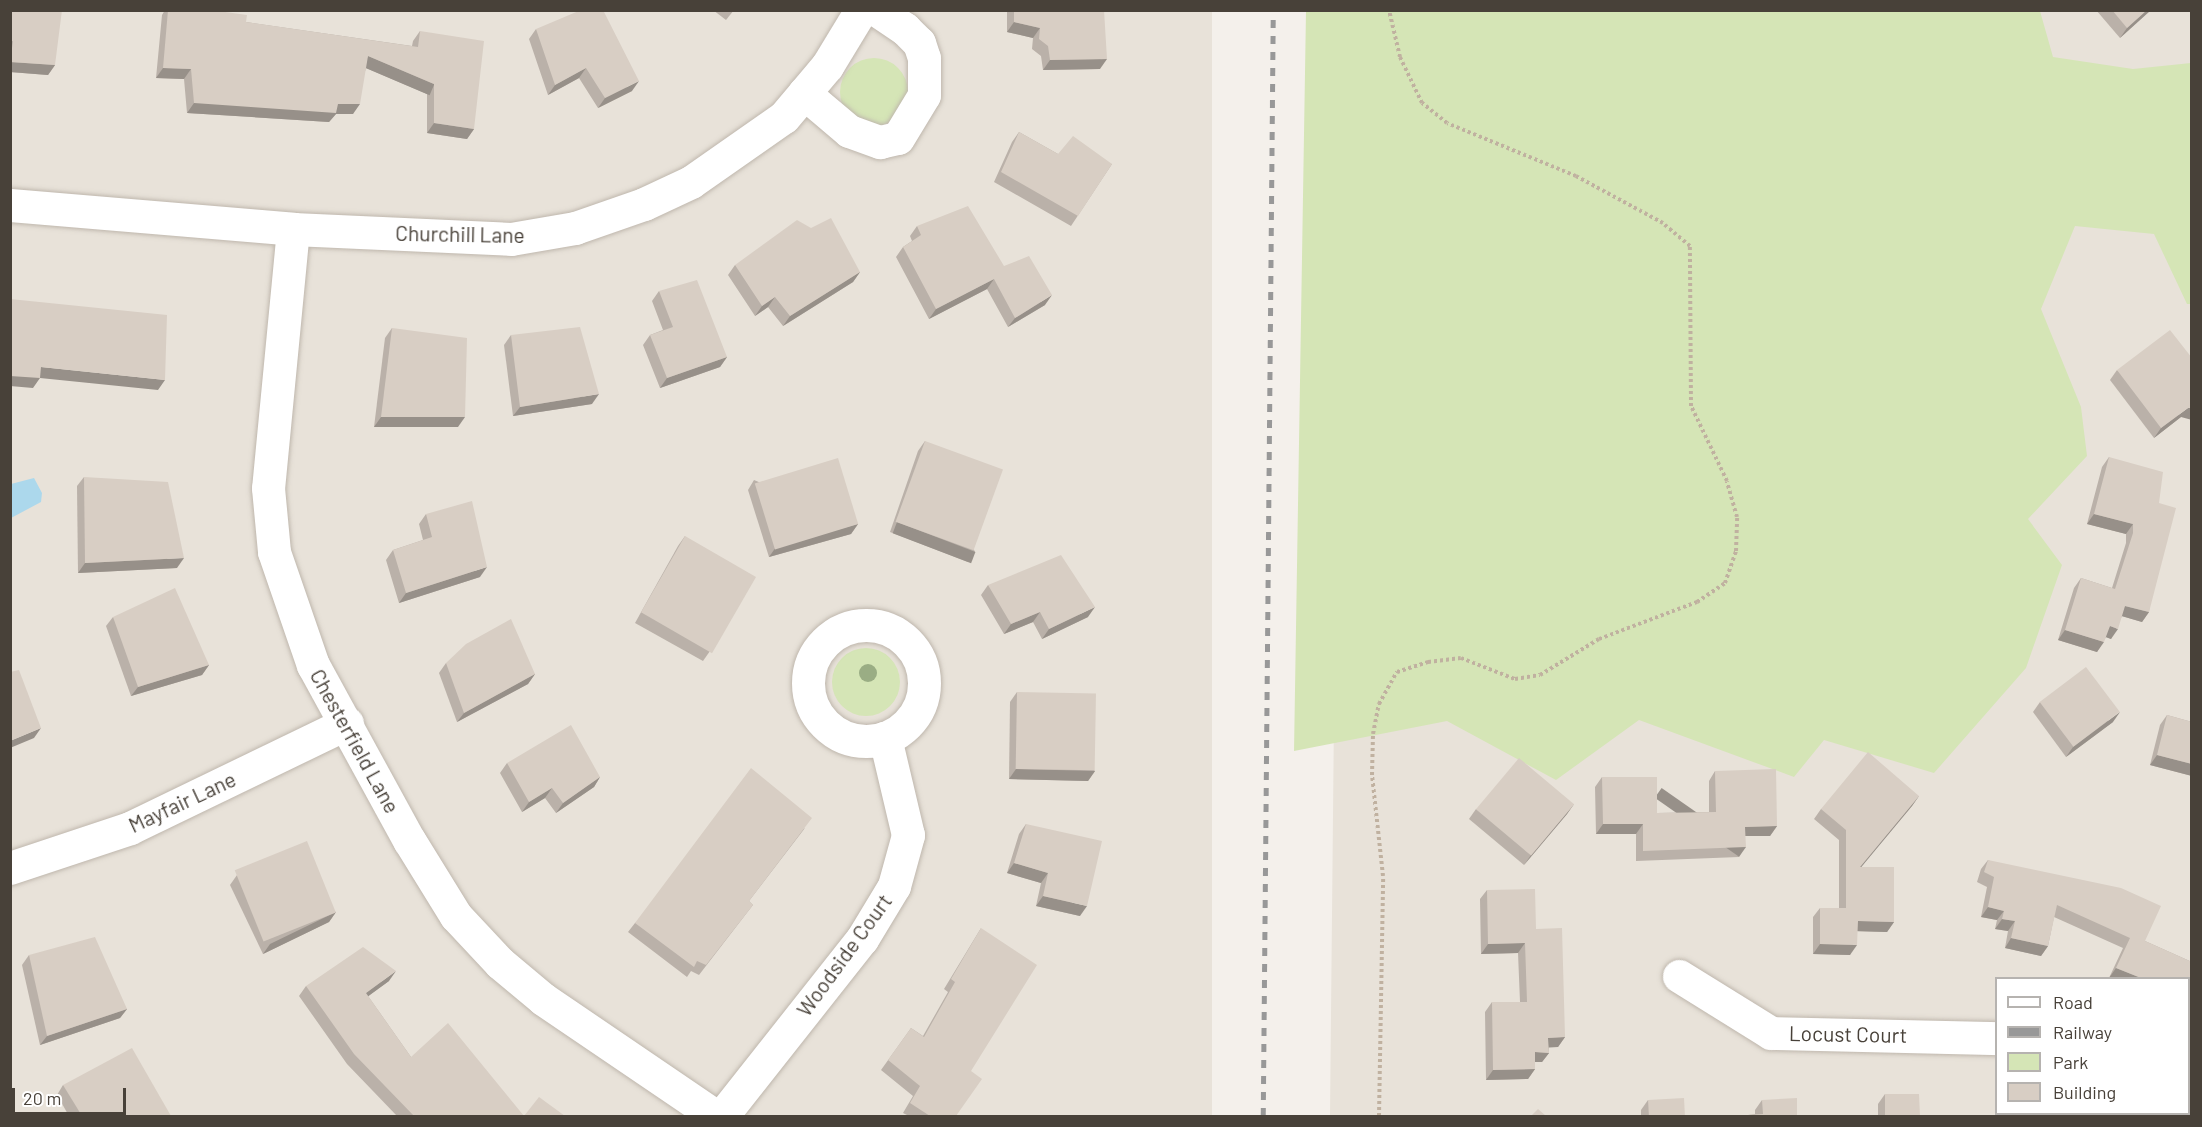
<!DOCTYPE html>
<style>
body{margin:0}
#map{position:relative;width:2202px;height:1127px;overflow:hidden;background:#f4f0eb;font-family:Barlow,sans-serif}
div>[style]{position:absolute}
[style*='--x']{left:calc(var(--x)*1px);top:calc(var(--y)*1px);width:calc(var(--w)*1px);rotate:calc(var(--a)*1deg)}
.residential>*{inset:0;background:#e8e2d9;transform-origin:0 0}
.green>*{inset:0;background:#d5e5b6}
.round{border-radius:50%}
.water>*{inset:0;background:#acd8ec}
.path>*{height:4px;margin-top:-2px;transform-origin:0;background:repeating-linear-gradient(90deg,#c0b1a0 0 3px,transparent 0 6px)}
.roads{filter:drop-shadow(0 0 2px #bfb7ad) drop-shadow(0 0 2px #bfb7ad)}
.minor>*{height:33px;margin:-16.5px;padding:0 16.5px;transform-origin:16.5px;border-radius:16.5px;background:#fff}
.minor>.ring{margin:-16.5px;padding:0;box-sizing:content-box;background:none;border:33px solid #fff;border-radius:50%}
.rail>*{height:4.5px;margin-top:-2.25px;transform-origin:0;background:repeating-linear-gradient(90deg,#989898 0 8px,transparent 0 16px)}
.trees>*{width:18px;height:18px;margin:-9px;border-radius:50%;background:#9aad84}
.wall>*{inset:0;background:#bab1a9}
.shaded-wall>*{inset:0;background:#979089;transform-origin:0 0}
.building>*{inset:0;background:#d8cec4;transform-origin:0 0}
span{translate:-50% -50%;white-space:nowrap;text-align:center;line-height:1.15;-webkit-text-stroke:4.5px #fff;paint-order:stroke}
.street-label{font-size:21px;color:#484139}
.frame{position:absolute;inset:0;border:12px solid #484139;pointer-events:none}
.legend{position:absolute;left:1995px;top:977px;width:195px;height:138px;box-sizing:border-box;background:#fff;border:2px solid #b6b3b0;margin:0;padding:8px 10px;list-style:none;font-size:18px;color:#484139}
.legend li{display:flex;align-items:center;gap:12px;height:30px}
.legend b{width:30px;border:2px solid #b6b3b0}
.scale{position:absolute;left:12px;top:1088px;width:114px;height:27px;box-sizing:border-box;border:3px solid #484139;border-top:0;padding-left:8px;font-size:18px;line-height:21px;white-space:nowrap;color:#484139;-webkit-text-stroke:4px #fff;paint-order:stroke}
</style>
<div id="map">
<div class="residential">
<i style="left:10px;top:11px;width:1202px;height:1105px"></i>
<i style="clip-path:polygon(evenodd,1341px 11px,2191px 11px,2191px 1116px,1330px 1116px,1341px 11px,1996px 978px,2188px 978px,2188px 1114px,1996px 1114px,1996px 978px)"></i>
</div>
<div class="green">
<i style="clip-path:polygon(1306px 11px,2040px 11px,2053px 57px,2133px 69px,2191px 63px,2191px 304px,2187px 304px,2154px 234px,2075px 226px,2041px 309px,2081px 407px,2087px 456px,2028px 519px,2062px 565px,2026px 668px,1934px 773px,1824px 740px,1794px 777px,1639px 720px,1556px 780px,1447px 721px,1294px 751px)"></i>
<i class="round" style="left:840px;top:58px;width:68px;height:68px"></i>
<i class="round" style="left:832px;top:648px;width:68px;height:68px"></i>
</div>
<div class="water">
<i style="clip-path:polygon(34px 478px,42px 493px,41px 502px,11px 518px,11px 484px)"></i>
</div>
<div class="path">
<i style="--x:1379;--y:1116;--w:240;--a:-89"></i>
<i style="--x:1383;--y:876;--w:102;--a:-96.2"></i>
<i style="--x:1372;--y:775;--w:41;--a:-88.6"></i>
<i style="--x:1373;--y:734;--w:31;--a:-79"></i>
<i style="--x:1379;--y:704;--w:37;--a:-61"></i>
<i style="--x:1397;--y:672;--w:33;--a:-18"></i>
<i style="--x:1428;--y:662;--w:33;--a:-7"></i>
<i style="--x:1461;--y:658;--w:58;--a:21.3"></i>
<i style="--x:1515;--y:679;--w:25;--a:-9"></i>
<i style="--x:1540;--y:675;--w:69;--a:-31.4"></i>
<i style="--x:1599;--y:639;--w:105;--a:-20.7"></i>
<i style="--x:1697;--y:602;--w:34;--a:-34"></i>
<i style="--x:1725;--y:583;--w:34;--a:-71"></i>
<i style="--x:1736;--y:551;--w:34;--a:-88"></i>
<i style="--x:1737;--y:517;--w:37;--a:-106"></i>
<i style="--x:1727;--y:481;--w:83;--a:-115.6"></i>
<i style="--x:1691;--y:406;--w:160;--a:-90.4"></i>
<i style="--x:1690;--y:246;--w:35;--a:-140"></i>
<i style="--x:1663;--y:223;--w:99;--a:-151.6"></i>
<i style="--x:1576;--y:176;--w:139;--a:-157.7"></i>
<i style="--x:1447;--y:123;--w:32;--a:-141"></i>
<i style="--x:1422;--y:103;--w:51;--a:-115.6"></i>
<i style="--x:1400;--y:57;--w:48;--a:-103.2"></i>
</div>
<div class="roads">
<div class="minor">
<i style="--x:804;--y:93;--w:59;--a:40.2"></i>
<i style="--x:849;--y:131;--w:33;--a:20"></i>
<i style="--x:880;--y:142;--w:18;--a:-13"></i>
<i style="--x:898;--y:138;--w:50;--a:-58.8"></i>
<i style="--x:924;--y:95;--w:37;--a:-90"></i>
<i style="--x:924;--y:58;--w:16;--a:-108"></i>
<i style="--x:919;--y:43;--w:20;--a:-135"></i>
<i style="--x:905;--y:29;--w:34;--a:-146"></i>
<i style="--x:10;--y:205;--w:284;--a:4.8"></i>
<i style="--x:293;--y:229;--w:218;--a:2.6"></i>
<i style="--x:511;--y:239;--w:65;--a:-9.8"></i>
<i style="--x:575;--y:228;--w:73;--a:-19.2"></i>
<i style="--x:644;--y:204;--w:52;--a:-25.1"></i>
<i style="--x:691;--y:182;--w:113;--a:-35"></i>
<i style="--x:784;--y:117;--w:67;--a:-49.9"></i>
<i style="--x:827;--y:66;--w:66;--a:-58.7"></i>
<i style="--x:293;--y:229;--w:260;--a:95.5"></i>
<i style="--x:268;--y:488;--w:64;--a:84.6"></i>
<i style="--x:274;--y:552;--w:120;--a:71"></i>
<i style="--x:313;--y:665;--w:200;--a:61.3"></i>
<i style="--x:409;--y:840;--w:89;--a:58.3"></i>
<i style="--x:456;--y:916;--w:64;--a:46.9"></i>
<i style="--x:500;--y:963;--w:56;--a:39.9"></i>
<i style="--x:543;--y:999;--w:208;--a:34.2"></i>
<i class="ring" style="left:808px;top:625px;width:83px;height:83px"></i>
<i style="--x:10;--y:868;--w:126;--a:-18.4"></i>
<i style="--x:130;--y:828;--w:241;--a:-25.8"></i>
<i style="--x:1679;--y:976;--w:108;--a:31.8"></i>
<i style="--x:1771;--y:1033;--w:225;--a:1.3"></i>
<i style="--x:2188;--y:1111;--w:4;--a:14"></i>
<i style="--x:722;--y:1116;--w:226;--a:-51.7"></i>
<i style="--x:862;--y:939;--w:62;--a:-58.9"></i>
<i style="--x:894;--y:886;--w:53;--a:-74.6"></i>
<i style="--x:908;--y:835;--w:100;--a:-103.3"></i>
</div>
</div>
<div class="rail">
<i style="--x:1263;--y:1116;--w:1106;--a:-89.48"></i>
</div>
<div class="trees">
<i style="left:868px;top:673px"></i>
</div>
<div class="wall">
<i style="clip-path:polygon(10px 10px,55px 65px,48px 75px,10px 72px)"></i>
<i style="clip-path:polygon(165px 10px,211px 10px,246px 22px,412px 46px,413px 41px,420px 31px,474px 129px,467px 139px,427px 133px,427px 94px,366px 68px,353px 114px,336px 114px,329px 122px,187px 113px,184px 79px,156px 78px,162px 15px)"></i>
<i style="clip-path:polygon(713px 10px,734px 10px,726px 20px)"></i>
<i style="clip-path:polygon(1007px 10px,1104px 10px,1100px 69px,1043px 70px,1041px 56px,1032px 49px,1033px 38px,1007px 32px)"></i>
<i style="clip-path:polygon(2096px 10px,2151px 10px,2120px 38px)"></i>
<i style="clip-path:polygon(536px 29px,632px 91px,598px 108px,579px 78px,548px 95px,529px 39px)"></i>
<i style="clip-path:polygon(1019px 132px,1058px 154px,1112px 164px,1071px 226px,994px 182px,1012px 142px)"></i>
<i style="clip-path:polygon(917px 226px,1045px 305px,1008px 327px,987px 289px,929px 319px,896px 257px,903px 247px,912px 241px,910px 236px)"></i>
<i style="clip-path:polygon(735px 265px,860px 272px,853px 282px,783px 326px,768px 307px,755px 316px,728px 275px)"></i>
<i style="clip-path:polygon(659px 291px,727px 357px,720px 367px,660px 388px,643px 345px,650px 335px,663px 330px,652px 301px)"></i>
<i style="clip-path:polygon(392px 328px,458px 427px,374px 427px,385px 338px)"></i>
<i style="clip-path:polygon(511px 335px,592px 404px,513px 416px,504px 345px)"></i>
<i style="clip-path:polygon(2117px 370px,2181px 417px,2154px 438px,2110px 380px)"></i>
<i style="clip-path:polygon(925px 441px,975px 552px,968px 562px,890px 532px,918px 451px)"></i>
<i style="clip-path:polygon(2109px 457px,2159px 503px,2149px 612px,2142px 622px,2122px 616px,2111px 639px,2106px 637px,2097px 652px,2058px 640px,2074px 588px,2081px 578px,2112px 588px,2126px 543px,2126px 534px,2087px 524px,2102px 467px)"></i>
<i style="clip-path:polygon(84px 477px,177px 568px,78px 573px,77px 486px)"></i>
<i style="clip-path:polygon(754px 480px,858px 524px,851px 534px,769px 557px,748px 490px)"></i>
<i style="clip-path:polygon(426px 514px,480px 577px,399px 603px,386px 560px,393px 550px,423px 540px,419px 524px)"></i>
<i style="clip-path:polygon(685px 536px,710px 651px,703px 661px,635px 623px,678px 546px)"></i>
<i style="clip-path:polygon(988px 585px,1088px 617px,1042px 639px,1033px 622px,1004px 634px,981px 595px)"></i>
<i style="clip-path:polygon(113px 617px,209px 665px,202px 675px,131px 696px,106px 626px)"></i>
<i style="clip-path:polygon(446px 663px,535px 674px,528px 684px,457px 722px,439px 673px)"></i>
<i style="clip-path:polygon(1017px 692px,1095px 771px,1088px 781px,1009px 779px,1010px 702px)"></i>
<i style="clip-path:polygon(2040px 702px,2113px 722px,2066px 757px,2033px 712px)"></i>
<i style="clip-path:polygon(2167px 715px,2192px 722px,2192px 776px,2150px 765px,2160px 725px)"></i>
<i style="clip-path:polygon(507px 763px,600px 777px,594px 787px,556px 813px,545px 798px,522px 812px,500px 773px)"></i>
<i style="clip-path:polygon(1715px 771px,1777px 826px,1770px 836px,1745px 836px,1739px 857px,1636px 861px,1636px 834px,1596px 834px,1595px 787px,1602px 777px,1657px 813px,1709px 812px,1709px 781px)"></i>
<i style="clip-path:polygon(1919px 796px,1912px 806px,1861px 867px,1894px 922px,1887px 932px,1857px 931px,1850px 955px,1813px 954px,1813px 917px,1820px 908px,1839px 908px,1839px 840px,1814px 819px,1821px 809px)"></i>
<i style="clip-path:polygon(1574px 804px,1567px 814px,1524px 865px,1469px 819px,1476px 809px)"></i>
<i style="clip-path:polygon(1026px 824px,1080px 916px,1036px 906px,1041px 883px,1007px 873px,1019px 834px)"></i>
<i style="clip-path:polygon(805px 828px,749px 901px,753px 905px,746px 914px,699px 975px,691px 971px,687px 977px,628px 932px,635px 923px)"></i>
<i style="clip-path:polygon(1988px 860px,2145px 941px,2192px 962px,2192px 1012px,2188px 1011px,2188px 978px,2109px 978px,2123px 948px,2054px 917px,2048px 946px,2041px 956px,2005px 948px,2008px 931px,1995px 929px,1997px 920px,1981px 917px,1987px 887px,1977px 882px,1981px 869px)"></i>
<i style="clip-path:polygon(237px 875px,336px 912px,329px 922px,263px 954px,230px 885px)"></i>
<i style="clip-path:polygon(1487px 890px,1536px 929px,1565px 1037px,1558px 1047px,1549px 1047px,1549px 1053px,1542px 1062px,1535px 1062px,1535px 1069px,1528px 1079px,1486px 1080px,1485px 1012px,1492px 1002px,1520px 1002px,1518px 953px,1481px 954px,1480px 899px)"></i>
<i style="clip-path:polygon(981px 928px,971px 1071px,956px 1116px,909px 1116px,903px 1113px,913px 1096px,881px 1070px,911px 1028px,923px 1036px,948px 992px,944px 989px)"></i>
<i style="clip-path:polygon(29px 955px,127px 1009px,120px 1018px,40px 1045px,22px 965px)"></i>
<i style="clip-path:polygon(389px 981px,368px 996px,411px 1057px,524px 1116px,397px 1116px,347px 1064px,299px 996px,306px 986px)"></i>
<i style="clip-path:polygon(63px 1085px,171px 1116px,69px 1116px,57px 1095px)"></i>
<i style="clip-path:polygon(1885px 1094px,1920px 1116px,1878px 1116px,1878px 1104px)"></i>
<i style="clip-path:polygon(1648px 1100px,1685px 1116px,1641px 1116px,1641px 1110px)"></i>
<i style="clip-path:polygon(1762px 1100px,1797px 1116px,1747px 1116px,1748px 1115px,1755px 1114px,1755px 1110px)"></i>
</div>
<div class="shaded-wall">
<i style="clip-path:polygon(2147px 10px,2151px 10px,2120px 38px,2127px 28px)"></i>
<i style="clip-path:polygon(1014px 22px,1040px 28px,1033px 38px,1007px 32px)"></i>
<i style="left:368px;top:56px;width:72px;height:12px;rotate:23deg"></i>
<i style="clip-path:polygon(1107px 59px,1100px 69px,1043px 70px,1050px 60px)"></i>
<i style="clip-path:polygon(10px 62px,55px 65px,48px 75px,10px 72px)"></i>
<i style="clip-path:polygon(163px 68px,191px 69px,184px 79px,156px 78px)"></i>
<i style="clip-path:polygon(586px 68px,579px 78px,548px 95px,555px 85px)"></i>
<i style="clip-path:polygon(639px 81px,632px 91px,598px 108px,605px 98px)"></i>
<i style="clip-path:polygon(194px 103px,338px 104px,360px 104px,353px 114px,336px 114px,329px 122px,187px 113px)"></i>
<i style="clip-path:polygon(434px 123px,474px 129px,467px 139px,427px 133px)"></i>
<i style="clip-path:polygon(860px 272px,853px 282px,783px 326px,790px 316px)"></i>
<i style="clip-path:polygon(994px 279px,987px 289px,929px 319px,936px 309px)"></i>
<i style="clip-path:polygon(1052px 295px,1045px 305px,1008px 327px,1015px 318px)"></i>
<i style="clip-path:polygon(775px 297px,768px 307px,755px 316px,762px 306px)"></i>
<i style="clip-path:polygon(727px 357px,720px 367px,660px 388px,667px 378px)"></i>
<i style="clip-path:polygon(41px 367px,165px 380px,158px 390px,40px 378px,33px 388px,10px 386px,10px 376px)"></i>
<i style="clip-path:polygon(599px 394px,592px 404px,513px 416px,520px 407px)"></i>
<i style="clip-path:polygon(2188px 408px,2192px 408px,2192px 420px,2181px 417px,2154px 438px,2161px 428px)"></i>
<i style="clip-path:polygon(381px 417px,465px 417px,458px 427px,374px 427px)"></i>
<i style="clip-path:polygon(2094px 514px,2133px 524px,2126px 534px,2087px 524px)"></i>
<i style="left:897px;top:522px;width:84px;height:12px;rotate:21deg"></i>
<i style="clip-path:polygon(858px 524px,851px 534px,769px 557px,776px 547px)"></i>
<i style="clip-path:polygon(184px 558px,177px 568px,78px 573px,85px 563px)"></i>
<i style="clip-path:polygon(487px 567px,480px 577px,399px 603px,406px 593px)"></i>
<i style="clip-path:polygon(2125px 606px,2149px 612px,2142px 622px,2118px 615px)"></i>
<i style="clip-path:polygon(1095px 607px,1088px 617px,1042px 639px,1049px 629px)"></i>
<i style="clip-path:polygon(1040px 612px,1033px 622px,1004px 634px,1011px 624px)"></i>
<i style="clip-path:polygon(2110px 626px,2118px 629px,2111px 639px,2103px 636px)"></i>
<i style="clip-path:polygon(2065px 630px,2104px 642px,2097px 652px,2058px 640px)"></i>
<i style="clip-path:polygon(209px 665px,202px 675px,131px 696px,138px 687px)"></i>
<i style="clip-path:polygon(535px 674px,528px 684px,457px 722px,464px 713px)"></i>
<i style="clip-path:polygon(2120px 712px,2113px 722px,2066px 757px,2073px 747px)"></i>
<i style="clip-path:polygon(41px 728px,34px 738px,10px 748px,10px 741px)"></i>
<i style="clip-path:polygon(2157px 755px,2192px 764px,2192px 776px,2150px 765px)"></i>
<i style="clip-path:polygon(1016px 769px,1095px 771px,1088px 781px,1009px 779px)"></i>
<i style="clip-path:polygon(600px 777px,594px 787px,556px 813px,563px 803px)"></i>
<i style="clip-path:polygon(552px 788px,545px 798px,522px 812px,529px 802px)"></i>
<i style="clip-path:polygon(1919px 796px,1912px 806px,1853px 877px,1860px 867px)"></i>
<i style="clip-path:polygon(1574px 804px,1567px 814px,1524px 865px,1531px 855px)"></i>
<i style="clip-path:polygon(1603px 824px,1643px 824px,1636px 834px,1596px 834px)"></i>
<i style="clip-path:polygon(1777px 826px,1770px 836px,1738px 836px,1745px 827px)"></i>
<i style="left:1746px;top:847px;width:12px;height:103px;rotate:125deg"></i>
<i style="clip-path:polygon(1014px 863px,1048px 873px,1041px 883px,1007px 873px)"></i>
<i style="clip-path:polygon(1043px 896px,1087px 906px,1080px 916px,1036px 906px)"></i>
<i style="clip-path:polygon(1988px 907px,2004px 911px,1997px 920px,1981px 917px)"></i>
<i style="clip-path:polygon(336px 912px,329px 922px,263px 954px,270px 944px)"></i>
<i style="clip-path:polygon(2002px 919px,2015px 921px,2008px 931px,1995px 929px)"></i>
<i style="clip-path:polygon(1858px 921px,1894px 922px,1887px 932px,1851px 931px)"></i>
<i style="clip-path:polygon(2011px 938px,2048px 946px,2041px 956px,2005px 948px)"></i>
<i style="clip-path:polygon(1525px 943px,1518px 953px,1481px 954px,1488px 944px)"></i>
<i style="clip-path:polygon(1820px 944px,1857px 945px,1850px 955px,1813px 954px)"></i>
<i style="clip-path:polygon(2116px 968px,2141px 978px,2109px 978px)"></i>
<i style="clip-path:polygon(396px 971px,389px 981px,359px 1003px,366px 993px)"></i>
<i style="clip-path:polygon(2188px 998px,2192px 1000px,2192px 1012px,2188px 1011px)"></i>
<i style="clip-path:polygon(127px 1009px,120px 1018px,40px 1045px,47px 1036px)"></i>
<i style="clip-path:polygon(1565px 1037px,1558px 1047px,1541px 1048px,1548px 1038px)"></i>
<i style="clip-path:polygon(1535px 1052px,1549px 1053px,1542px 1062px,1528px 1062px)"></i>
<i style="clip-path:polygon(1535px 1069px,1528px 1079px,1486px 1080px,1493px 1070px)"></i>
</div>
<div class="building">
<i style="clip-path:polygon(10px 10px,62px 10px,55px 65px,10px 62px,13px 41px,10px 42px)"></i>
<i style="clip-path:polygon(168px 10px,211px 10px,247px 15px,246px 22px,418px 47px,420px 31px,484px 41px,474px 129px,434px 123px,434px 84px,368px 56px,360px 104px,338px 104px,336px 113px,194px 103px,191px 69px,163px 68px)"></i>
<i style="clip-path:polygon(581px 10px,603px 10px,639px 81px,605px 98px,586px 68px,555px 85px,536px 29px)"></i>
<i style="clip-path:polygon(1014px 10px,1104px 10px,1107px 59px,1050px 60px,1048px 46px,1039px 39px,1040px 28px,1014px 22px)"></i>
<i style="clip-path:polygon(2112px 10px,2147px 10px,2127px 28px)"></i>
<i style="clip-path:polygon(1019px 132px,1058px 154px,1073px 136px,1112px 164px,1078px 216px,1001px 172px)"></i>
<i style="clip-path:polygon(968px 206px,1004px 266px,1029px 256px,1052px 295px,1015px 318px,994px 279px,936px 309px,903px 247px,921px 235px,917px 226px)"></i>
<i style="clip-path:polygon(831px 218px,860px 272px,790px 316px,775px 297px,762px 306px,735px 265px,797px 220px,811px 228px)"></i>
<i style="clip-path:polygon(697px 280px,727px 357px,667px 378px,650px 335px,673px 327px,659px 291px)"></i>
<i style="clip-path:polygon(10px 299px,167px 315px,165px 380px,41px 367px,40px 378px,10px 376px)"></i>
<i style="clip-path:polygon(580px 327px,599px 394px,520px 407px,511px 335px)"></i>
<i style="clip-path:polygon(392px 328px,467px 338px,465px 417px,381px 417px)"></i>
<i style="clip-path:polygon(2170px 330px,2192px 358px,2192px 408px,2188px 408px,2161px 428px,2117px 370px)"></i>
<i style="left:925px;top:441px;width:83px;height:86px;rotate:20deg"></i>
<i style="clip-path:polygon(2109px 457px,2163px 472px,2159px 503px,2176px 508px,2149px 612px,2125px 606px,2118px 629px,2110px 626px,2104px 642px,2065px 630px,2081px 578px,2115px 589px,2133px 533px,2133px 524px,2094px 514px)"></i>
<i style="left:838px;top:458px;width:69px;height:87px;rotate:73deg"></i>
<i style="clip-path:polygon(84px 477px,168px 482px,184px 558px,85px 563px)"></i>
<i style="clip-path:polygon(472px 501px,487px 567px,406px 593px,393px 550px,432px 537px,426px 514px)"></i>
<i style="left:685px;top:536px;width:82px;height:88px;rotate:30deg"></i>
<i style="clip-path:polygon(1061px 555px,1095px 607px,1049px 629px,1040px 612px,1011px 624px,988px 585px)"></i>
<i style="clip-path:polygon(175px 588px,209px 665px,138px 687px,113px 617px)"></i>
<i style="clip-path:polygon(511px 619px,535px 674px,464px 713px,446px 663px,466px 644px)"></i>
<i style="left:2086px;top:667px;width:56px;height:58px;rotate:53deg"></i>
<i style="clip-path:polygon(19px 670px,41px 728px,10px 741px,10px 672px)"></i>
<i style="left:1017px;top:692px;width:79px;height:77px;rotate:1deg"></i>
<i style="clip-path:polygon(2167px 715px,2192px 722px,2192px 764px,2157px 755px)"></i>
<i style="clip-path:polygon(571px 725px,600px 777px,563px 803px,552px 788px,529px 802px,507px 763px)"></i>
<i style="clip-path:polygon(1868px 752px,1919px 796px,1860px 867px,1894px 867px,1894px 922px,1858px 921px,1857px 945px,1820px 944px,1820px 908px,1846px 908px,1846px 830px,1821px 809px)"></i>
<i style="left:1519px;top:758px;width:72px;height:67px;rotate:40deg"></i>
<i style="clip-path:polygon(751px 768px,812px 818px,749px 901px,753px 905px,706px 965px,697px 961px,694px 967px,635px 923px)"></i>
<i style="clip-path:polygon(1776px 769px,1777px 826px,1745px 827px,1746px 847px,1643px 851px,1643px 824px,1603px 824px,1602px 777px,1657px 777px,1657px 813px,1716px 812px,1715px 771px)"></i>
<i style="clip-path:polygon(1026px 824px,1102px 841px,1087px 906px,1043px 896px,1048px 873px,1014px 863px)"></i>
<i style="left:307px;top:841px;width:77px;height:78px;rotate:68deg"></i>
<i style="clip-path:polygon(1988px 860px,2121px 888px,2161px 906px,2145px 941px,2192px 962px,2192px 1000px,2188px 998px,2188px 978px,2141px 978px,2116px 968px,2130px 938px,2057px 905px,2048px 946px,2011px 938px,2015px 921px,2002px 919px,2004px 911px,1988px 907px,1994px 877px,1984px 872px)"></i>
<i style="clip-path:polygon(1535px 889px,1536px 929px,1562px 928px,1565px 1037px,1548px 1038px,1549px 1053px,1535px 1052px,1535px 1069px,1493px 1070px,1492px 1002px,1527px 1002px,1525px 943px,1488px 944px,1487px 890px)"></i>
<i style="clip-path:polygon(981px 928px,1037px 965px,971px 1071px,982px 1079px,956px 1116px,930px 1116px,910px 1103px,920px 1086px,888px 1060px,911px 1028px,924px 1037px,955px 982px,951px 979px)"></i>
<i style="clip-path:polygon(95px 937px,127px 1009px,47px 1036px,29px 955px)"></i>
<i style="clip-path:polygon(363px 947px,396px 971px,366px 993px,411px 1057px,448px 1023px,524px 1116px,414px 1116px,354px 1054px,306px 986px)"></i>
<i style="clip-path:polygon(132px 1048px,171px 1116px,82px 1116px,63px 1085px)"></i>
<i style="clip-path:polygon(1885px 1094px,1919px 1094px,1920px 1116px,1871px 1116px,1885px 1115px)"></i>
<i style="clip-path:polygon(539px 1097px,565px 1116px,524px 1116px)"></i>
<i style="left:1684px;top:1098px;width:18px;height:36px;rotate:87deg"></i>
<i style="clip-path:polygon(1797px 1098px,1797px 1116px,1748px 1116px,1748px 1115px,1763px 1114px,1762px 1100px)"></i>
<i style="clip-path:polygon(1538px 1109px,1546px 1116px,1531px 1116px)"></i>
<i style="clip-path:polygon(2024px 1113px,2038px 1113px,2045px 1116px,2023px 1116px)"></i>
</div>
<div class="street-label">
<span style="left:460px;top:234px;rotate:1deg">Churchill Lane</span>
<span style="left:355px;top:741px;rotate:61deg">Chesterfield Lane</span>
<span style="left:182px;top:802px;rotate:-25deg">Mayfair Lane</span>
<span style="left:844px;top:955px;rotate:-54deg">Woodside Court</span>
<span style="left:1848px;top:1034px;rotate:1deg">Locust Court</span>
</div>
<div class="frame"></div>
<ul class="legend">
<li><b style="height:8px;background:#fff"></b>Road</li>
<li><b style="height:8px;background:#989898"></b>Railway</li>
<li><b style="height:16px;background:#d5e5b6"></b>Park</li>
<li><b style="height:16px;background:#d8cec4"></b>Building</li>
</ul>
<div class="scale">20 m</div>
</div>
